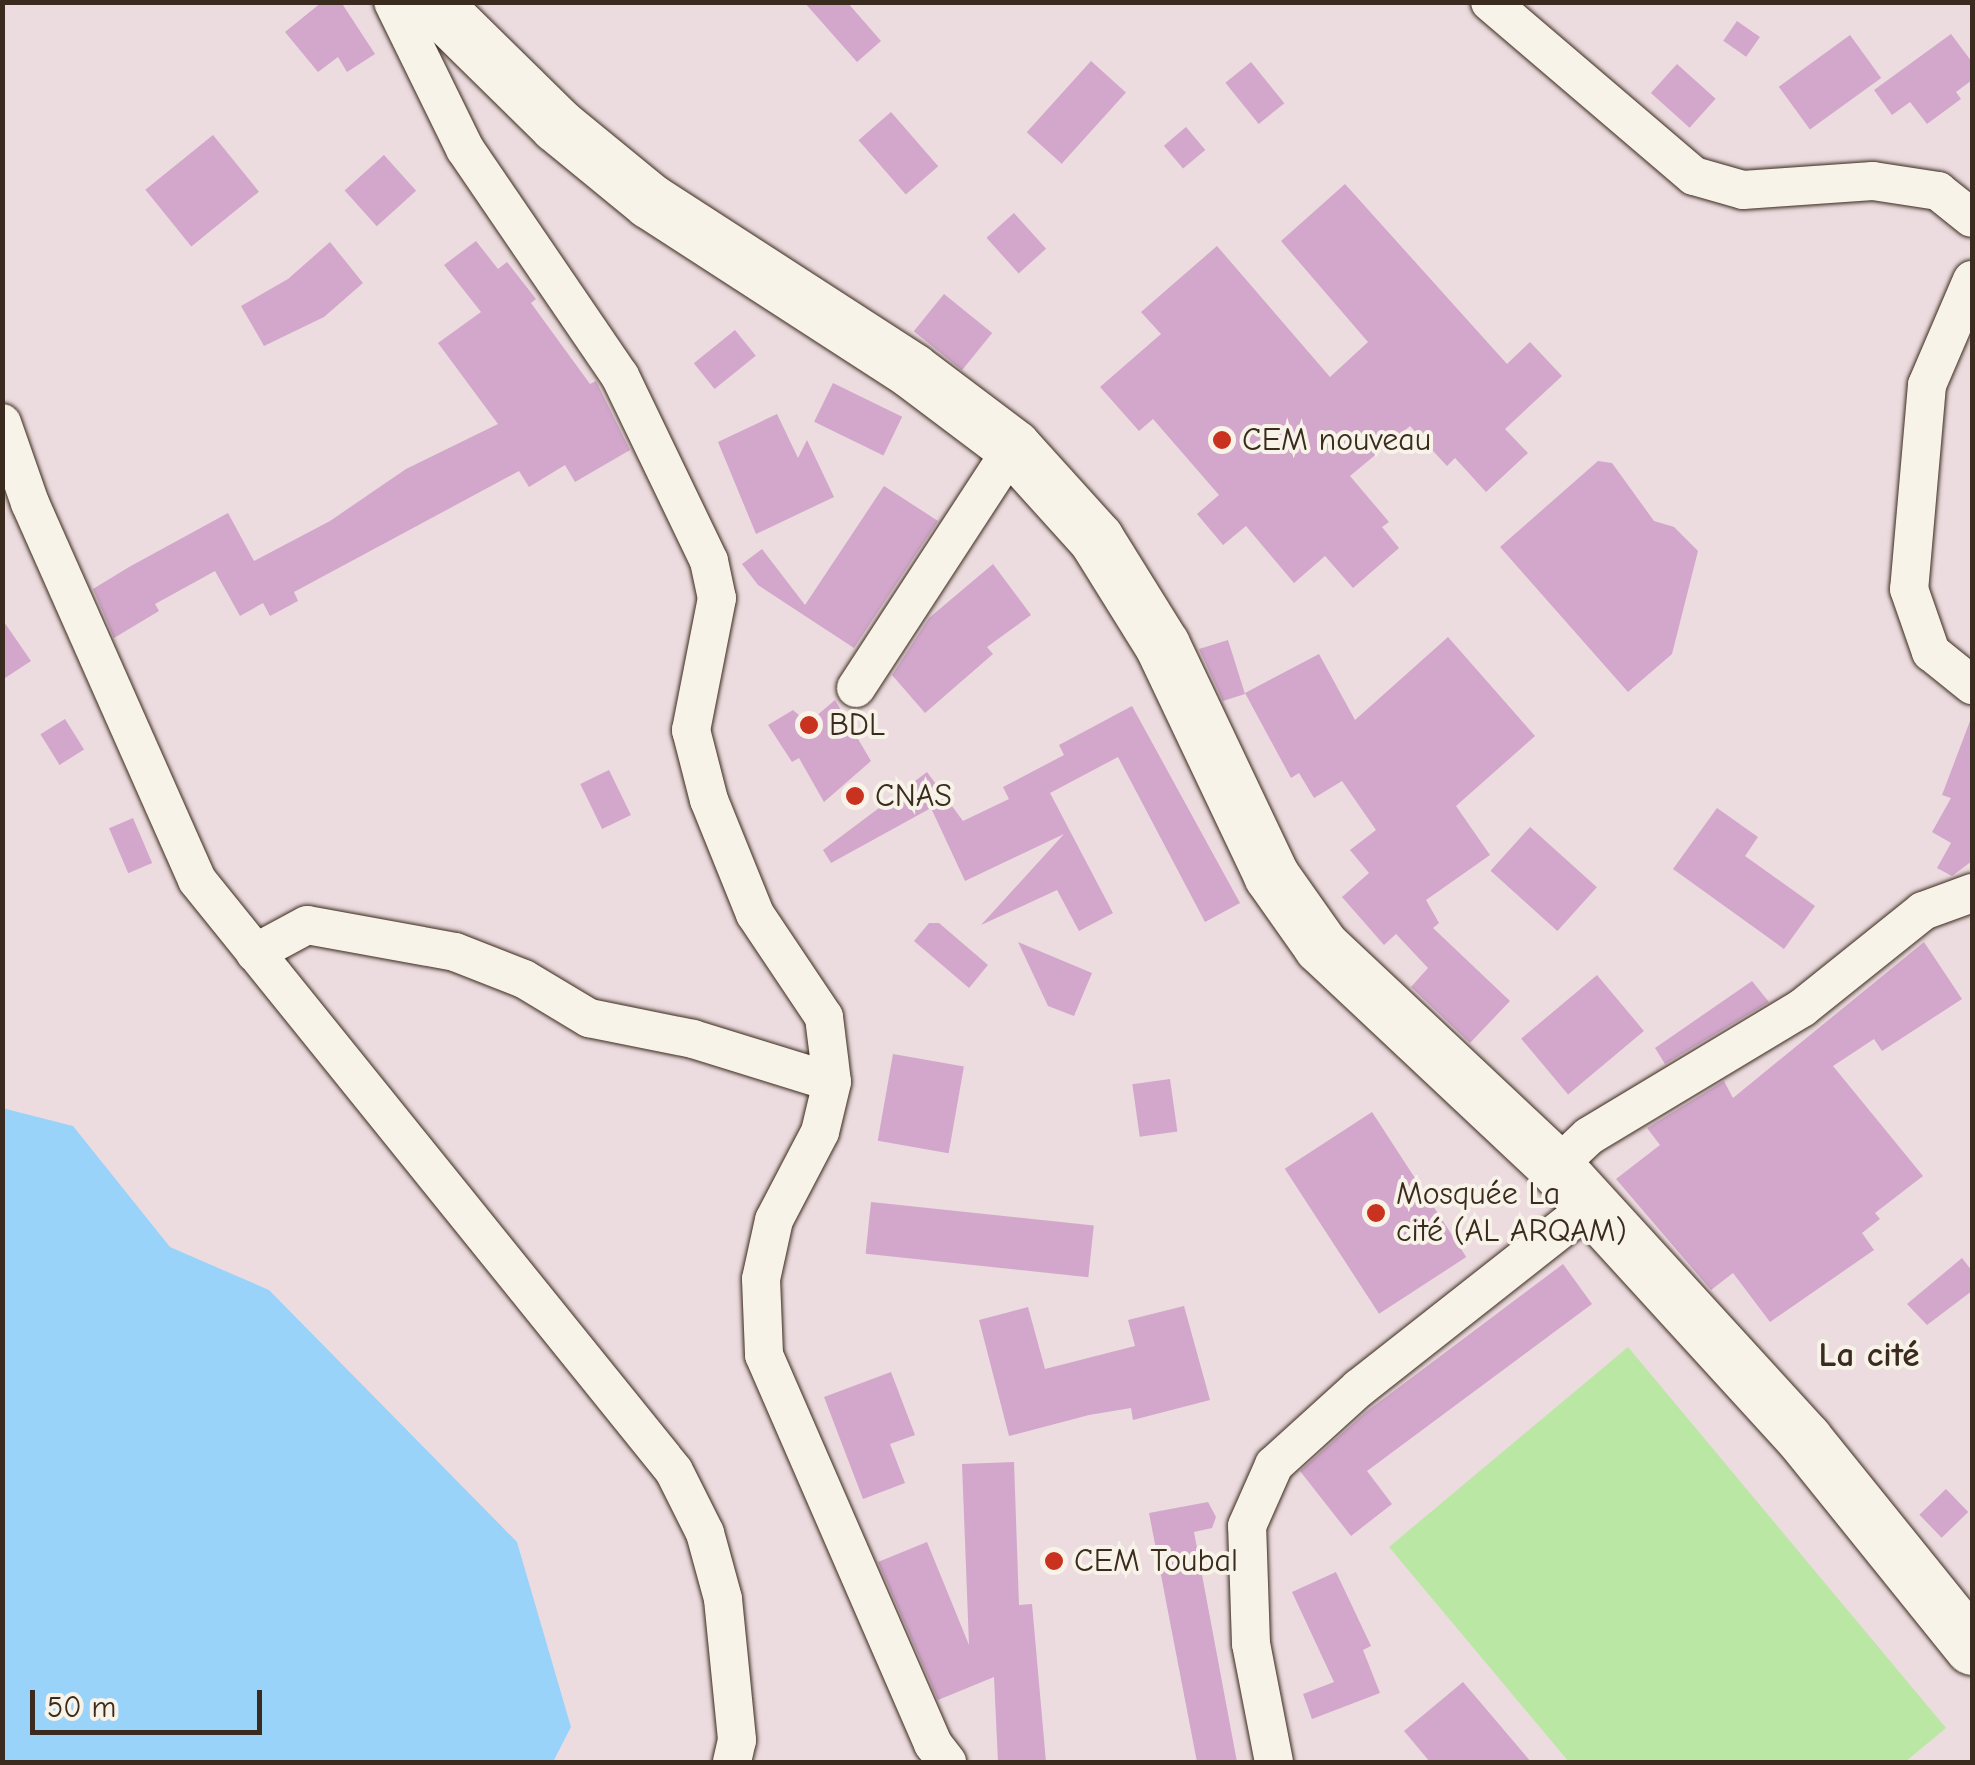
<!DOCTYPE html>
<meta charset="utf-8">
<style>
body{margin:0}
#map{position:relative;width:1975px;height:1765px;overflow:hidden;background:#ecdcdf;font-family:"Comic Neue",sans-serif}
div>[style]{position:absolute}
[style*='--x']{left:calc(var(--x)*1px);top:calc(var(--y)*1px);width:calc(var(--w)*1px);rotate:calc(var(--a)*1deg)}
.green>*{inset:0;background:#bbe7a5}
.water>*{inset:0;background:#9ad3fa}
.building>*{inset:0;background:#d2a7cb;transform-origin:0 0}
.roads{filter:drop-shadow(0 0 2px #3b2a1e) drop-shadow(0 0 2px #3b2a1e)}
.street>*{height:38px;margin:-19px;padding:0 19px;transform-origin:19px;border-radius:19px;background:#f7f3e8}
.primary>*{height:55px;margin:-27.5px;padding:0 27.5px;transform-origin:27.5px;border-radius:27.5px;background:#f7f3e8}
.dots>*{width:28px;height:28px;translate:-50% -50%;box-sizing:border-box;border:5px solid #f7f3e8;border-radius:50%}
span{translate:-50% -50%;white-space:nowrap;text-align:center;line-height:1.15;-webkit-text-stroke:8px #f7f3e8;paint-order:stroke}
.poi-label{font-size:32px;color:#3b2a1e}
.left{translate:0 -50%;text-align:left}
.neighbourhood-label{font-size:35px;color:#3b2a1e;font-weight:700}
.frame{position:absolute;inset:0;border:5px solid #3b2a1e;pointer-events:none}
.scale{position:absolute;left:30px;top:1690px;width:232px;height:45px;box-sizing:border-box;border:5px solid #3b2a1e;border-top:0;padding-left:12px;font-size:30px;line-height:35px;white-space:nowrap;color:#3b2a1e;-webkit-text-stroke:8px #f7f3e8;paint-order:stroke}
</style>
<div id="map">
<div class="green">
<i style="clip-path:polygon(1628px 1347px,1946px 1728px,1905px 1762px,1569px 1762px,1389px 1547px)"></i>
</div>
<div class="water">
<i style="clip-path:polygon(2px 1108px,73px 1126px,170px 1247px,269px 1290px,517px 1542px,571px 1727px,553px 1762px,3px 1762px)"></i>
</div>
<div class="building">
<i style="clip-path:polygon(322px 2px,341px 2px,375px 54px,347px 72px,338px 57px,318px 72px,285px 32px)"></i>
<i style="clip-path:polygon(804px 2px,847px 2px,881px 41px,857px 62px)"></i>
<i style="left:1737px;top:21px;width:28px;height:24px;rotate:35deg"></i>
<i style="clip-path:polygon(1951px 34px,1972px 62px,1972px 80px,1956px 92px,1961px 99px,1927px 124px,1910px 102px,1892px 115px,1874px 90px)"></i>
<i style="left:1850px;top:35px;width:53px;height:88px;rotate:54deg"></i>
<i style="left:1091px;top:61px;width:47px;height:96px;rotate:42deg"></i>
<i style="left:1251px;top:62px;width:53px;height:33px;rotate:51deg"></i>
<i style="left:1677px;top:64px;width:52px;height:39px;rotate:42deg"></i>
<i style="left:891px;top:112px;width:72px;height:43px;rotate:49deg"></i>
<i style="left:1186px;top:127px;width:30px;height:29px;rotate:50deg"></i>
<i style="left:213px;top:135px;width:73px;height:87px;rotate:51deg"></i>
<i style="left:384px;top:155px;width:48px;height:53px;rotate:48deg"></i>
<i style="clip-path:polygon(1345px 184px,1507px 364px,1530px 342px,1562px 376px,1505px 429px,1528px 453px,1486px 492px,1455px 458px,1447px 466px,1410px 426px,1350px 476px,1389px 522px,1382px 527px,1399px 548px,1353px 588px,1325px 556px,1294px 583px,1246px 526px,1223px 545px,1197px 514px,1219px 495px,1153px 419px,1139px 431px,1100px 387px,1161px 334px,1141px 312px,1217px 246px,1330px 377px,1368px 342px,1281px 241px)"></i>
<i style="left:1014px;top:213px;width:48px;height:37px;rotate:48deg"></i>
<i style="clip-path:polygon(476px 241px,498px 269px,507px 262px,536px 299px,531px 303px,590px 384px,596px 381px,630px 450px,575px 482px,565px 465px,529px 487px,519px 471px,294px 592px,298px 601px,270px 616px,263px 603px,240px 616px,215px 571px,155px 604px,159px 611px,114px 638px,93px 589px,129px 567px,228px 513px,254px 561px,330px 521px,406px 469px,498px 424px,438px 343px,481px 312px,444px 265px)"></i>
<i style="clip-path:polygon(330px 242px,363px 283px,324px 317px,264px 346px,241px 306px,288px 279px)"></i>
<i style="left:944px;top:294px;width:62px;height:48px;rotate:39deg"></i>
<i style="left:735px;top:330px;width:33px;height:53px;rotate:51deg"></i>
<i style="left:833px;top:383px;width:77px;height:43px;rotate:26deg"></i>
<i style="clip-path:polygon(777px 414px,798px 458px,807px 440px,834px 497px,756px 534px,718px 442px)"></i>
<i style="clip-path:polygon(1598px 461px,1612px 463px,1654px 521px,1674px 527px,1698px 551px,1672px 654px,1628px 692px,1500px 547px)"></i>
<i style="clip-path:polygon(884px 486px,938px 521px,854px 648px,758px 585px,742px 564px,762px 549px,805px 605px)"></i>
<i style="clip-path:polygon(993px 564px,1031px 615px,987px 647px,993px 654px,925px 713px,892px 675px,929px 618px)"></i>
<i style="clip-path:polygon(2px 619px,31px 661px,2px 680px)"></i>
<i style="clip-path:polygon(1448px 637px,1535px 736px,1456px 806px,1490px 855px,1426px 900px,1439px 923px,1433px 928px,1510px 1001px,1470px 1043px,1411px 987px,1428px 968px,1396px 934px,1384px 945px,1342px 897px,1369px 873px,1350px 850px,1376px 830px,1342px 781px,1314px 798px,1299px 773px,1291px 778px,1245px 693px,1319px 654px,1355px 720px)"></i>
<i style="clip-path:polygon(1228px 640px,1245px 694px,1223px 701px,1199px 649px)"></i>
<i style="clip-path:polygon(835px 700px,871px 761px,824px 802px,799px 758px,792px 762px,768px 725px,793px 710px,808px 723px)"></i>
<i style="clip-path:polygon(1132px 706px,1240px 903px,1205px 922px,1118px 757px,1050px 793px,1113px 913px,1079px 931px,1057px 890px,981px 925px,1064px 834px,965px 881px,931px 808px,831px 863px,823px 850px,927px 772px,963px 821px,1009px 799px,1003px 787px,1064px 755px,1059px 745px)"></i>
<i style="left:65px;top:719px;width:36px;height:29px;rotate:58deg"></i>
<i style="clip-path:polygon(1970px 721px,1972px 861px,1952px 876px,1937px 868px,1951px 843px,1932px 832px,1951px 798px,1942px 795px)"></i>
<i style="left:609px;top:770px;width:50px;height:32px;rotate:64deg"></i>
<i style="clip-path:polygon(1717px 808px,1758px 837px,1745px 856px,1815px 906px,1784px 949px,1673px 869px)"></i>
<i style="left:133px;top:818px;width:49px;height:26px;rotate:67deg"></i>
<i style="left:1530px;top:827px;width:90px;height:59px;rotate:42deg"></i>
<i style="clip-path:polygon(929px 923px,939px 923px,988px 965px,969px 988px,914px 941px)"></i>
<i style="clip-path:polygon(1018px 942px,1092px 973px,1074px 1016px,1048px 1006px)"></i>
<i style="clip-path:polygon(1924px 942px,1962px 999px,1882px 1051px,1874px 1039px,1833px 1066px,1923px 1176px,1875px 1213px,1880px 1219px,1862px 1233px,1874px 1250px,1770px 1322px,1733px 1273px,1711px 1290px,1616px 1179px,1660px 1145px,1647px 1128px,1724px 1081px,1733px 1098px)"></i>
<i style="left:1597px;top:975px;width:73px;height:99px;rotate:50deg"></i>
<i style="clip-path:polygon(1752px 981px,1769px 1002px,1665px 1064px,1655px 1048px)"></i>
<i style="left:893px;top:1054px;width:72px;height:88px;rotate:10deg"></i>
<i style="left:1170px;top:1079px;width:53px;height:38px;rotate:82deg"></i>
<i style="left:1372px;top:1112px;width:173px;height:104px;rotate:57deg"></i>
<i style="left:871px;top:1202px;width:224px;height:52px;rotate:6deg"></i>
<i style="clip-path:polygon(1962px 1258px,1972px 1271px,1972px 1291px,1927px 1325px,1907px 1304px)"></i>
<i style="clip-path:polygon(1563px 1264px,1592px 1304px,1367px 1471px,1392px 1504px,1351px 1536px,1300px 1471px,1366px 1412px)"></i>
<i style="clip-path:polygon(1184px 1306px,1210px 1400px,1133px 1420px,1131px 1408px,1089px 1415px,1009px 1436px,979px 1320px,1028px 1307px,1045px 1369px,1135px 1346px,1128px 1320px)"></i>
<i style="clip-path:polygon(891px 1372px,915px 1435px,890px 1444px,905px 1483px,863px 1499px,824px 1397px)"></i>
<i style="clip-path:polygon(1014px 1462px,1019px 1605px,1032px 1604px,1046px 1762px,998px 1762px,994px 1677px,938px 1700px,878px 1562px,927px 1542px,969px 1645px,962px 1464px)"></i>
<i style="left:1946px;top:1489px;width:32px;height:37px;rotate:46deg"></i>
<i style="clip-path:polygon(1208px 1502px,1216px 1517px,1212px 1528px,1194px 1532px,1237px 1762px,1197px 1762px,1149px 1513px)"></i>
<i style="clip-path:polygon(1336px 1572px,1371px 1646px,1363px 1650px,1380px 1693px,1312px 1719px,1303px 1694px,1334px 1682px,1292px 1592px)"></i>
<i style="clip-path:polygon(1463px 1682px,1531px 1762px,1430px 1762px,1404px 1731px)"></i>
</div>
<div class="roads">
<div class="street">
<i style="--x:393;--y:2;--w:164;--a:63.9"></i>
<i style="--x:465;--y:149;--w:275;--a:55.7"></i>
<i style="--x:620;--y:376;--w:205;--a:64.3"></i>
<i style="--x:709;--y:561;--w:38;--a:78"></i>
<i style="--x:717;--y:598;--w:135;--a:101.1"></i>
<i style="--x:691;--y:730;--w:72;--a:75.6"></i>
<i style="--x:709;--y:800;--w:123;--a:68"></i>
<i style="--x:755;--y:914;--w:124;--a:56.2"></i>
<i style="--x:824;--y:1017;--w:65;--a:83"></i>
<i style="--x:832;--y:1082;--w:51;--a:103.5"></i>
<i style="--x:820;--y:1132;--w:99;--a:117.6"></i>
<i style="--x:774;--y:1220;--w:60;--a:102.4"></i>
<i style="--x:761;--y:1279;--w:76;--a:87.7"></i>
<i style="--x:764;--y:1355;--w:424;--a:66.5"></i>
<i style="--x:933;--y:1744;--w:23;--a:52"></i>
<i style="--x:1490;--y:2;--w:268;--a:40.5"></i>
<i style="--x:1694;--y:176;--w:51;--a:15.9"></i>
<i style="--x:1743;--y:190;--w:130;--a:-4"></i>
<i style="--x:1873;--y:181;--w:66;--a:8.7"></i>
<i style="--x:1938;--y:191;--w:43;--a:38.5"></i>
<i style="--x:1972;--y:280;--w:114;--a:113.2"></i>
<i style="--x:1927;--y:385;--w:205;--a:95"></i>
<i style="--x:1909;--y:589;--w:67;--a:70.8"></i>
<i style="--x:1931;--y:652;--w:53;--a:38.8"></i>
<i style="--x:2;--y:423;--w:85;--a:70.7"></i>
<i style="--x:30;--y:503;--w:412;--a:66.1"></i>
<i style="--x:197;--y:880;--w:759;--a:51.09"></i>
<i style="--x:674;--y:1471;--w:69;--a:63.4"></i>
<i style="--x:705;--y:1533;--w:68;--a:74.7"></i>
<i style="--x:723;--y:1599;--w:142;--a:84.3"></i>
<i style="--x:737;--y:1740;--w:23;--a:103"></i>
<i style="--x:856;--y:688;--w:288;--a:-56.9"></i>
<i style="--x:255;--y:953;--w:59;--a:-28.3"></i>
<i style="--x:307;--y:925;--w:150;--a:10.3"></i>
<i style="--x:455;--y:952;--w:74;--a:21.4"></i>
<i style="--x:524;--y:979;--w:76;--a:31"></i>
<i style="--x:589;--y:1018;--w:106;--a:11.4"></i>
<i style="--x:693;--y:1039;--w:145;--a:17.2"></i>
<i style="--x:1556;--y:1167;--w:45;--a:-43.2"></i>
<i style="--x:1589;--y:1136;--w:249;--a:-31"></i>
<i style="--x:1802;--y:1008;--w:155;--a:-38.7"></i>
<i style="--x:1923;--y:911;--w:52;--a:-20.2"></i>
<i style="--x:1274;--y:1762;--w:120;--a:-101"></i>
<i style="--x:1251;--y:1644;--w:118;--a:-91.9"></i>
<i style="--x:1247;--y:1526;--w:67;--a:-66.1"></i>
<i style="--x:1274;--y:1465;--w:115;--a:-42.2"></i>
<i style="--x:1359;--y:1388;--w:294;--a:-38.2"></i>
</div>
<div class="primary">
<i style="--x:432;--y:2;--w:175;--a:44.5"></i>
<i style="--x:557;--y:125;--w:120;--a:39.3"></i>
<i style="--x:650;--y:201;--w:311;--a:32.9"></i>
<i style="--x:911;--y:370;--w:128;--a:37"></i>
<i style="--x:1013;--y:447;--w:124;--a:47.9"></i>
<i style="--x:1096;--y:539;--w:125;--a:58.1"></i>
<i style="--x:1162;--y:645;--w:255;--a:64.6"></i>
<i style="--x:1271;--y:875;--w:87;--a:54.8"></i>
<i style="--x:1321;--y:946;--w:323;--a:43.2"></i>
<i style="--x:1556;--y:1167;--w:369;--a:47.6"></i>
<i style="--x:1805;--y:1440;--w:266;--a:51.1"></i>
</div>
</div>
<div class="dots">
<i style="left:1222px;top:440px;background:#c8321e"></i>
<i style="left:809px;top:725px;background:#c8321e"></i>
<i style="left:855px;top:796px;background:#c8321e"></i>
<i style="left:1376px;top:1213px;background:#c8321e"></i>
<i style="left:1054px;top:1561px;background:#c8321e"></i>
</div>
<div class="poi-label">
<span class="left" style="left:1242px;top:440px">CEM nouveau</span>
<span class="left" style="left:829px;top:725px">BDL</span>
<span class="left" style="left:875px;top:796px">CNAS</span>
<span class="left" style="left:1396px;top:1213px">Mosquée La<br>cité (AL ARQAM)</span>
<span class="left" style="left:1074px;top:1561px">CEM Toubal</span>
</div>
<div class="neighbourhood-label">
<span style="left:1869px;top:1355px">La cité</span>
</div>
<div class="frame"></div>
<div class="scale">50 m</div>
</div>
